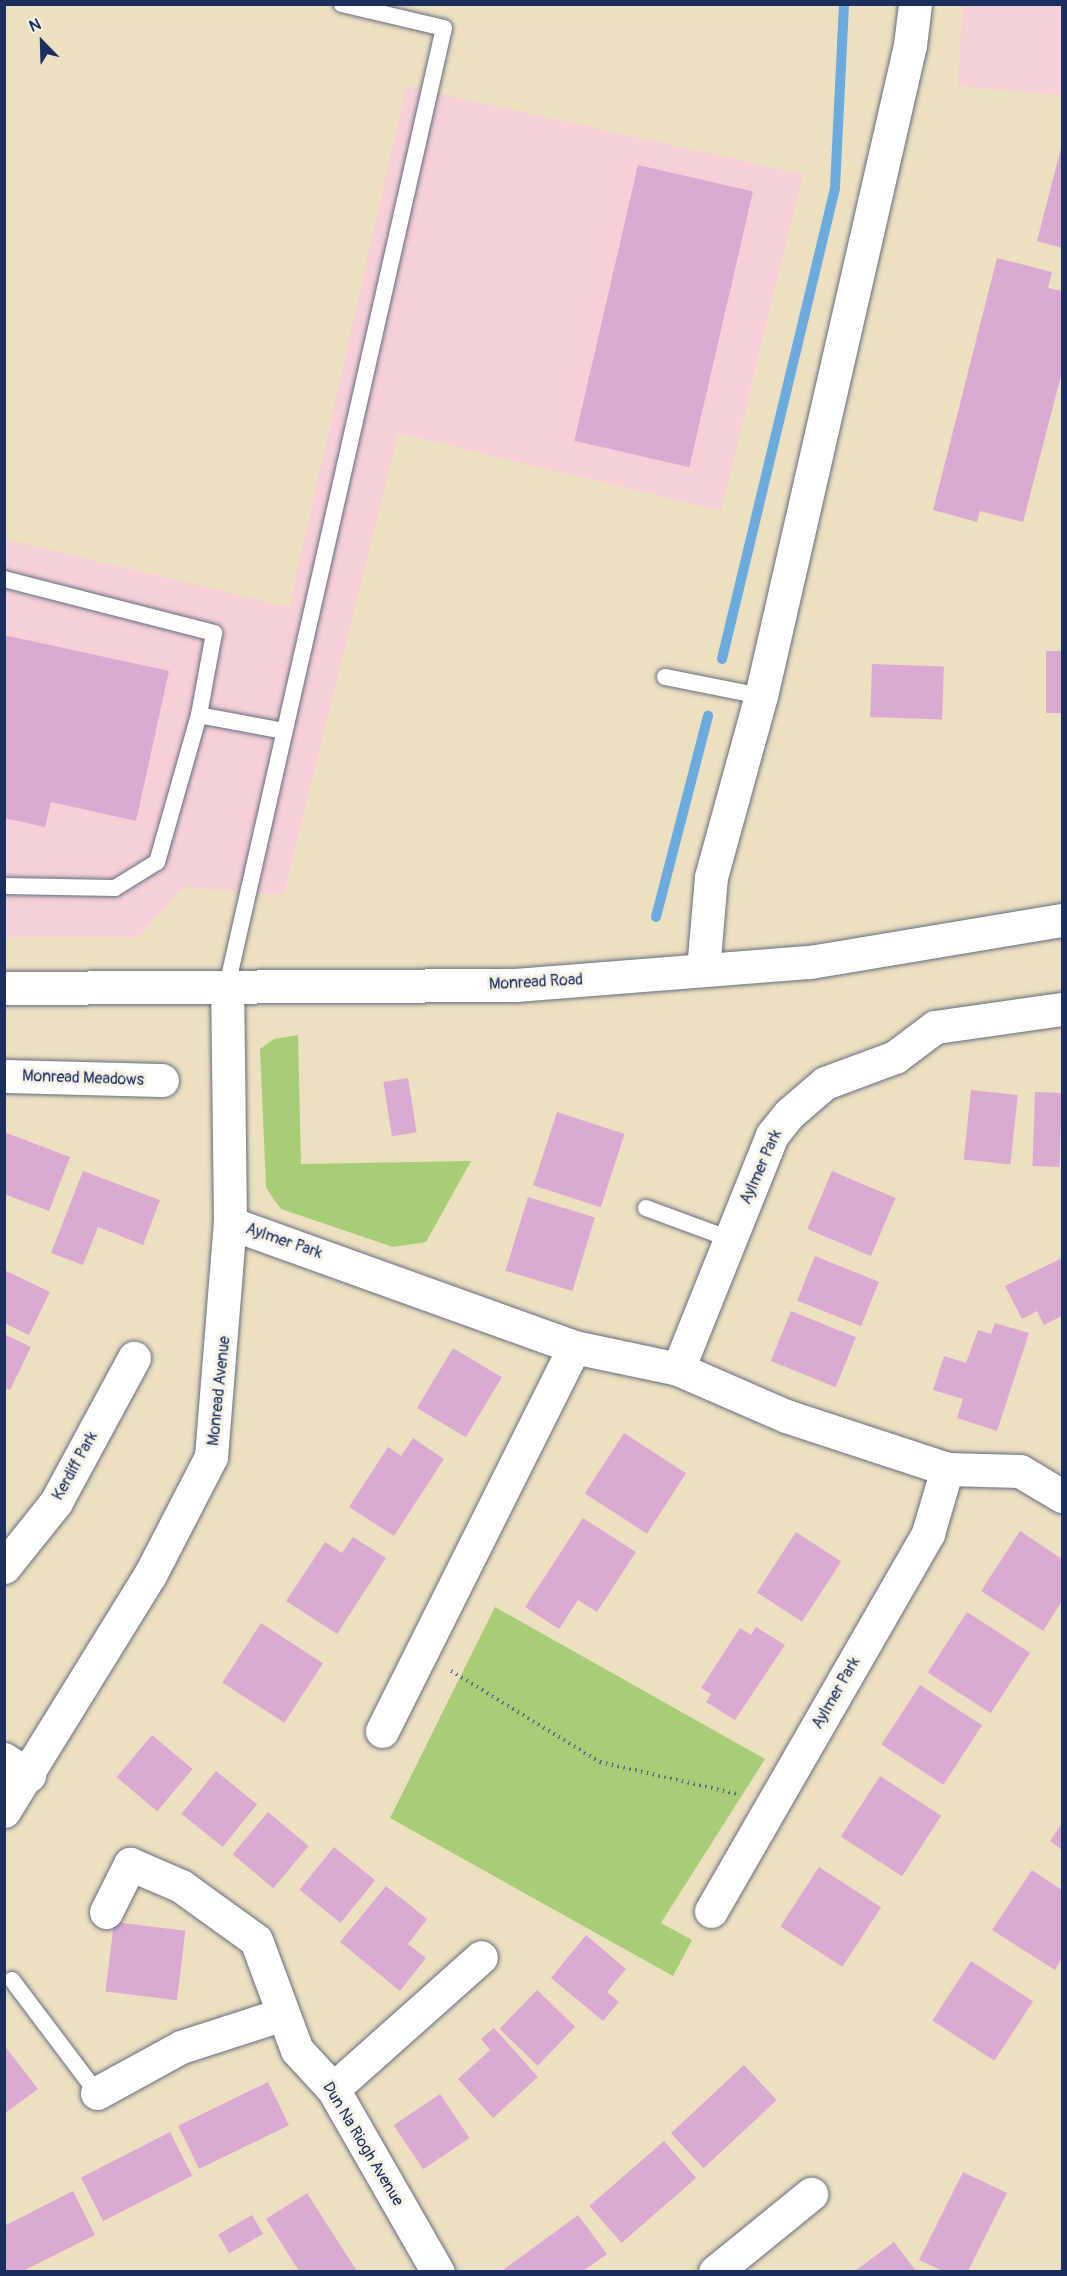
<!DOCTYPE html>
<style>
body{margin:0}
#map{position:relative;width:1067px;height:2276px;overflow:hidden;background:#ede0c0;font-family:Pangolin,sans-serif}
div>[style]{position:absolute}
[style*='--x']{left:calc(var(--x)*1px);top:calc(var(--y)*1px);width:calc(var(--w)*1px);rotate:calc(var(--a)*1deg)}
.built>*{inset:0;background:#f6cfd7}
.green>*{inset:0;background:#a7cd77}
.stream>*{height:10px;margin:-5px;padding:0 5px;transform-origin:5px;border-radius:5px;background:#6cabdf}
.building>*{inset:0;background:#dbaad3;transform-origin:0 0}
.path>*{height:4px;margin-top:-2px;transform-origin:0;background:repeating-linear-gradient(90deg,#646d80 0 1.5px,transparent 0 6px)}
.roads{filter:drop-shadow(0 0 2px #646d80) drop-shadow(0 0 2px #646d80)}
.lane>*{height:16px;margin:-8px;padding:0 8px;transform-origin:8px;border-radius:8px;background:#fff}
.street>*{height:33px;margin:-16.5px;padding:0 16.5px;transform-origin:16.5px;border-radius:16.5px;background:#fff}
.secondary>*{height:33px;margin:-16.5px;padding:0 16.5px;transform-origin:16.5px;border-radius:16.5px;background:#fff}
span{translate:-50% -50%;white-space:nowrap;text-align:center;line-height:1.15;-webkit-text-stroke:6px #f7f3e8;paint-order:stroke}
.street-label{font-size:16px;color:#1b2f5e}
.frame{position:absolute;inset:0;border:6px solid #1b2f5e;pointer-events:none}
.north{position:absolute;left:12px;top:12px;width:60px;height:60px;-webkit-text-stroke:4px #f7f3e8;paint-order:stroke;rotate:337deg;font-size:16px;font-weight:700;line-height:24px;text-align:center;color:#1b2f5e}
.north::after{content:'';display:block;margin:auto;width:21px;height:27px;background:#1b2f5e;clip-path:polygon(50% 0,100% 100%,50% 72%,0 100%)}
</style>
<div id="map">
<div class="built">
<i style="clip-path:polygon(962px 5px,1062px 5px,1062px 96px,958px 86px)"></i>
<i style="clip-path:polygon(406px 86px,803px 174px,721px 511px,398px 433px,284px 895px,183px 887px,139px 937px,5px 937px,5px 539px,289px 607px)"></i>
</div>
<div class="green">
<i style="clip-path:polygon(298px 1035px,301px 1164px,471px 1161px,426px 1242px,393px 1247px,281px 1209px,272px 1197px,266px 1187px,260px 1049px,274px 1039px)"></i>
<i style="clip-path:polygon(495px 1607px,765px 1759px,661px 1923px,692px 1940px,673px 1976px,390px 1818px)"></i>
</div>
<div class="stream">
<i style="--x:722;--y:659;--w:484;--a:-76.5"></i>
<i style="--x:835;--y:188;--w:184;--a:-87.2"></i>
<i style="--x:656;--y:917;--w:208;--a:-75.5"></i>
</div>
<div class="building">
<i style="clip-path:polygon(1062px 144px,1062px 248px,1037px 241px)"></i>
<i style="left:638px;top:165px;width:118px;height:283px;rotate:13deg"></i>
<i style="clip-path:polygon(997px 258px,1052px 272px,1048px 288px,1062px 291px,1062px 372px,1023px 522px,980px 511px,977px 522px,933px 510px)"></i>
<i style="clip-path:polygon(4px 635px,169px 671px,136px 821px,51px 802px,45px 827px,4px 818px)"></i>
<i style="left:1046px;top:651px;width:16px;height:62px"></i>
<i style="left:872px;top:664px;width:72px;height:53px;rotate:2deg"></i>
<i style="left:408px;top:1078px;width:55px;height:25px;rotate:81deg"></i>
<i style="left:971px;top:1090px;width:47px;height:70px;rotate:6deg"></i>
<i style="left:1035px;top:1092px;width:27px;height:74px;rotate:2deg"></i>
<i style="left:557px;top:1112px;width:71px;height:77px;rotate:18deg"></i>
<i style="clip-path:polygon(4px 1132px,70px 1157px,49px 1211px,4px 1194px)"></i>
<i style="clip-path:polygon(83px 1171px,160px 1200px,143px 1245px,98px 1227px,83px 1265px,51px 1253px)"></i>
<i style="left:832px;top:1171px;width:69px;height:63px;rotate:23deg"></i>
<i style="left:528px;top:1197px;width:70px;height:77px;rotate:17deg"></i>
<i style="left:815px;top:1256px;width:69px;height:48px;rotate:22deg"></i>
<i style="clip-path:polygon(1062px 1258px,1062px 1316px,1044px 1325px,1037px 1311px,1022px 1319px,1005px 1286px)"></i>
<i style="clip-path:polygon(4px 1270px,50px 1292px,29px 1335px,4px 1323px)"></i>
<i style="left:791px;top:1311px;width:70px;height:54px;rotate:22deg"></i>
<i style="clip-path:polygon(995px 1323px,1029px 1333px,997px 1431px,957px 1418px,963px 1399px,933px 1390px,944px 1356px,966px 1363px,978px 1330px,991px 1334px)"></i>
<i style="clip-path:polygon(4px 1334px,31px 1347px,10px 1390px,4px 1388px)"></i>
<i style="left:453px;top:1348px;width:57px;height:70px;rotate:31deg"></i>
<i style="left:624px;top:1433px;width:74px;height:72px;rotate:33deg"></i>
<i style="clip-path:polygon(413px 1438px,444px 1459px,394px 1536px,349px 1507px,388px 1447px,401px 1456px)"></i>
<i style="clip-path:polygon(583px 1518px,636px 1552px,597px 1612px,578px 1600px,559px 1629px,525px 1607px)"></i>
<i style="clip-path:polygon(1020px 1531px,1062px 1559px,1062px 1601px,1043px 1631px,981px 1591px)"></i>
<i style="left:796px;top:1532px;width:54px;height:72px;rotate:33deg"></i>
<i style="clip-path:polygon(353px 1537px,386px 1558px,337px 1634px,286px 1601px,325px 1542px,342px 1553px)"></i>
<i style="left:967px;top:1612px;width:75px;height:72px;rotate:33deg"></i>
<i style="left:261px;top:1623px;width:74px;height:71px;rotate:33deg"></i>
<i style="clip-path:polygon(756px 1627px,785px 1645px,735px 1720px,706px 1702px,711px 1694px,701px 1688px,740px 1628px,751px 1635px)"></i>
<i style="left:920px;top:1685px;width:74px;height:71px;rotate:33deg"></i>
<i style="left:152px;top:1735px;width:53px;height:55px;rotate:40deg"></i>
<i style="left:216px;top:1771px;width:53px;height:55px;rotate:39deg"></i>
<i style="left:880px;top:1776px;width:73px;height:72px;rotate:33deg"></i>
<i style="left:268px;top:1812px;width:53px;height:55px;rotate:40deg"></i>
<i style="clip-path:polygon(1062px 1823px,1062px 1850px,1050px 1841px)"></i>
<i style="left:334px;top:1847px;width:53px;height:55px;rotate:39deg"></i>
<i style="left:819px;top:1867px;width:74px;height:71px;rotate:33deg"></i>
<i style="clip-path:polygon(1032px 1870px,1062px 1890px,1062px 1958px,1055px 1970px,992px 1930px)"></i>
<i style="clip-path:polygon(386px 1886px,427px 1919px,408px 1944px,426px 1958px,400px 1991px,340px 1942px)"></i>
<i style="left:114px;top:1922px;width:72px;height:70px;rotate:7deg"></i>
<i style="clip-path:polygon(586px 1935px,626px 1969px,607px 1992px,619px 2002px,603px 2021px,551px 1978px)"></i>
<i style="left:971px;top:1961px;width:74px;height:71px;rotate:33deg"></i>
<i style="left:537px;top:1990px;width:53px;height:54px;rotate:44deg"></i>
<i style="clip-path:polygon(494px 2028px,538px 2077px,493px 2118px,458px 2079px,490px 2050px,481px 2039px)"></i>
<i style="clip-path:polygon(4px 2045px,38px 2089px,4px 2114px)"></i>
<i style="left:744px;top:2065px;width:48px;height:100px;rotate:47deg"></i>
<i style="left:268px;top:2082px;width:48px;height:100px;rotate:64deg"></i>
<i style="left:440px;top:2094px;width:53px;height:56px;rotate:56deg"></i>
<i style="left:170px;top:2132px;width:49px;height:100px;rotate:63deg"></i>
<i style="left:664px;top:2141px;width:49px;height:99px;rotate:49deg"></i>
<i style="clip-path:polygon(963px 2172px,1007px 2193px,968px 2271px,943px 2271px,919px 2260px)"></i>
<i style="clip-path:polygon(73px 2191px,95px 2235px,23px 2271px,4px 2271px,4px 2226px)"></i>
<i style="clip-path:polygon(307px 2193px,335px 2237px,357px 2271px,299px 2271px,266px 2219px)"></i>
<i style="left:252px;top:2215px;width:22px;height:39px;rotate:60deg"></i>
<i style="clip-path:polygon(578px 2215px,607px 2254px,583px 2271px,502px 2271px)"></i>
<i style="clip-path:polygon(894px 2242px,916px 2271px,855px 2271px)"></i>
</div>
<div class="path">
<i style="--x:451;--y:1671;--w:175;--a:31.4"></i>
<i style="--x:600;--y:1762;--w:142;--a:13.1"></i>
</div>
<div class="roads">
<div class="lane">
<i style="--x:4;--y:579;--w:217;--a:14.4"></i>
<i style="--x:214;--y:633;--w:83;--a:100.4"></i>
<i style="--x:199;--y:715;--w:153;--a:105.9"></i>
<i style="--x:157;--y:862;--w:49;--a:148.2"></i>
<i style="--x:115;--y:888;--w:111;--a:-179"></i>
<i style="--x:665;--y:677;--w:98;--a:11.2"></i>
<i style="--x:199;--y:715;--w:86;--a:10.7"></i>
<i style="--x:227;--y:986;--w:982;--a:-77.24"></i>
<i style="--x:444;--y:28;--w:105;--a:-166.8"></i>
<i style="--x:646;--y:1208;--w:90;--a:20.3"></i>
<i style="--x:12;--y:1980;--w:141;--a:53"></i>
</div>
<div class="street">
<i style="--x:703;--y:970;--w:93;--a:-85.1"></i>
<i style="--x:711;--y:877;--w:188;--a:-74.6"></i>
<i style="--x:761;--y:696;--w:668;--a:-77.11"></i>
<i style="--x:910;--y:45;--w:41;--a:-83"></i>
<i style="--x:4;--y:1076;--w:158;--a:1.5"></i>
<i style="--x:230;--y:1223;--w:366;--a:19.8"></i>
<i style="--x:574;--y:1347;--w:106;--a:11.9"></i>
<i style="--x:678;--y:1369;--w:118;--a:23.5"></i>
<i style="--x:786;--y:1416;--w:169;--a:18.2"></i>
<i style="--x:947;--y:1469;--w:73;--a:1.6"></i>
<i style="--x:1020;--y:1471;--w:49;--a:30.8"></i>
<i style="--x:678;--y:1369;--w:252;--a:-68.1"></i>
<i style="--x:772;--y:1135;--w:28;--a:-51"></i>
<i style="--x:790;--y:1113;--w:46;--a:-40.6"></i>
<i style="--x:825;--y:1083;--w:75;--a:-20.4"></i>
<i style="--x:895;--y:1057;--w:50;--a:-36.9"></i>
<i style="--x:935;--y:1027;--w:128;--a:-8.1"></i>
<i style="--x:4;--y:1567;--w:83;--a:-51.3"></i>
<i style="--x:56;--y:1502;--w:164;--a:-61.6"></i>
<i style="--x:382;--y:1731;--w:429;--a:-63.4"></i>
<i style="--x:4;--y:1759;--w:30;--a:33"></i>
<i style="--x:4;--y:1811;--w:278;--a:-58.3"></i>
<i style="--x:150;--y:1575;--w:133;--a:-62.7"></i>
<i style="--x:211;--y:1457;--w:235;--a:-85.4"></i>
<i style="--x:230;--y:1223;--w:237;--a:-90.7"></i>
<i style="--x:711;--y:1911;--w:436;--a:-60.1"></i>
<i style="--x:928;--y:1533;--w:67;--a:-73.5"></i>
<i style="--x:106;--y:1912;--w:54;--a:-63.4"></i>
<i style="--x:130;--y:1864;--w:56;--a:23.3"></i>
<i style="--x:181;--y:1886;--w:92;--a:35.8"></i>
<i style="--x:256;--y:1940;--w:117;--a:69.6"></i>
<i style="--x:297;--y:2050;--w:53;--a:47.3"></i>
<i style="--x:333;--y:2089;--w:211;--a:60.2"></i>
<i style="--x:333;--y:2089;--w:198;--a:-41.7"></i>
<i style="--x:97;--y:2093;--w:96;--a:-28.7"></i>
<i style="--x:181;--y:2047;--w:104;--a:-17.9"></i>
<i style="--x:715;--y:2272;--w:124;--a:-39.1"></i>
</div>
<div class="secondary">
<i style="--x:4;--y:988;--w:512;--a:-0.34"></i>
<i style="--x:516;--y:985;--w:295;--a:-4.5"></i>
<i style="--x:810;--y:962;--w:255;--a:-9.5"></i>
</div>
</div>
<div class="street-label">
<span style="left:536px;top:982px;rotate:-3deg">Monread Road</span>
<span style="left:83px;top:1078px;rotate:2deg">Monread Meadows</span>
<span style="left:761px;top:1167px;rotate:-66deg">Aylmer Park</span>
<span style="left:284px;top:1241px;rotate:19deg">Aylmer Park</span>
<span style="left:219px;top:1391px;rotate:-84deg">Monread Avenue</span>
<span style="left:75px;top:1466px;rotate:-61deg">Kerdiff Park</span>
<span style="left:836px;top:1693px;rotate:-60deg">Aylmer Park</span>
<span style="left:363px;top:2144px;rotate:59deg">Dun Na Riogh Avenue</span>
</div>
<div class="frame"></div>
<div class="north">N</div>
</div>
